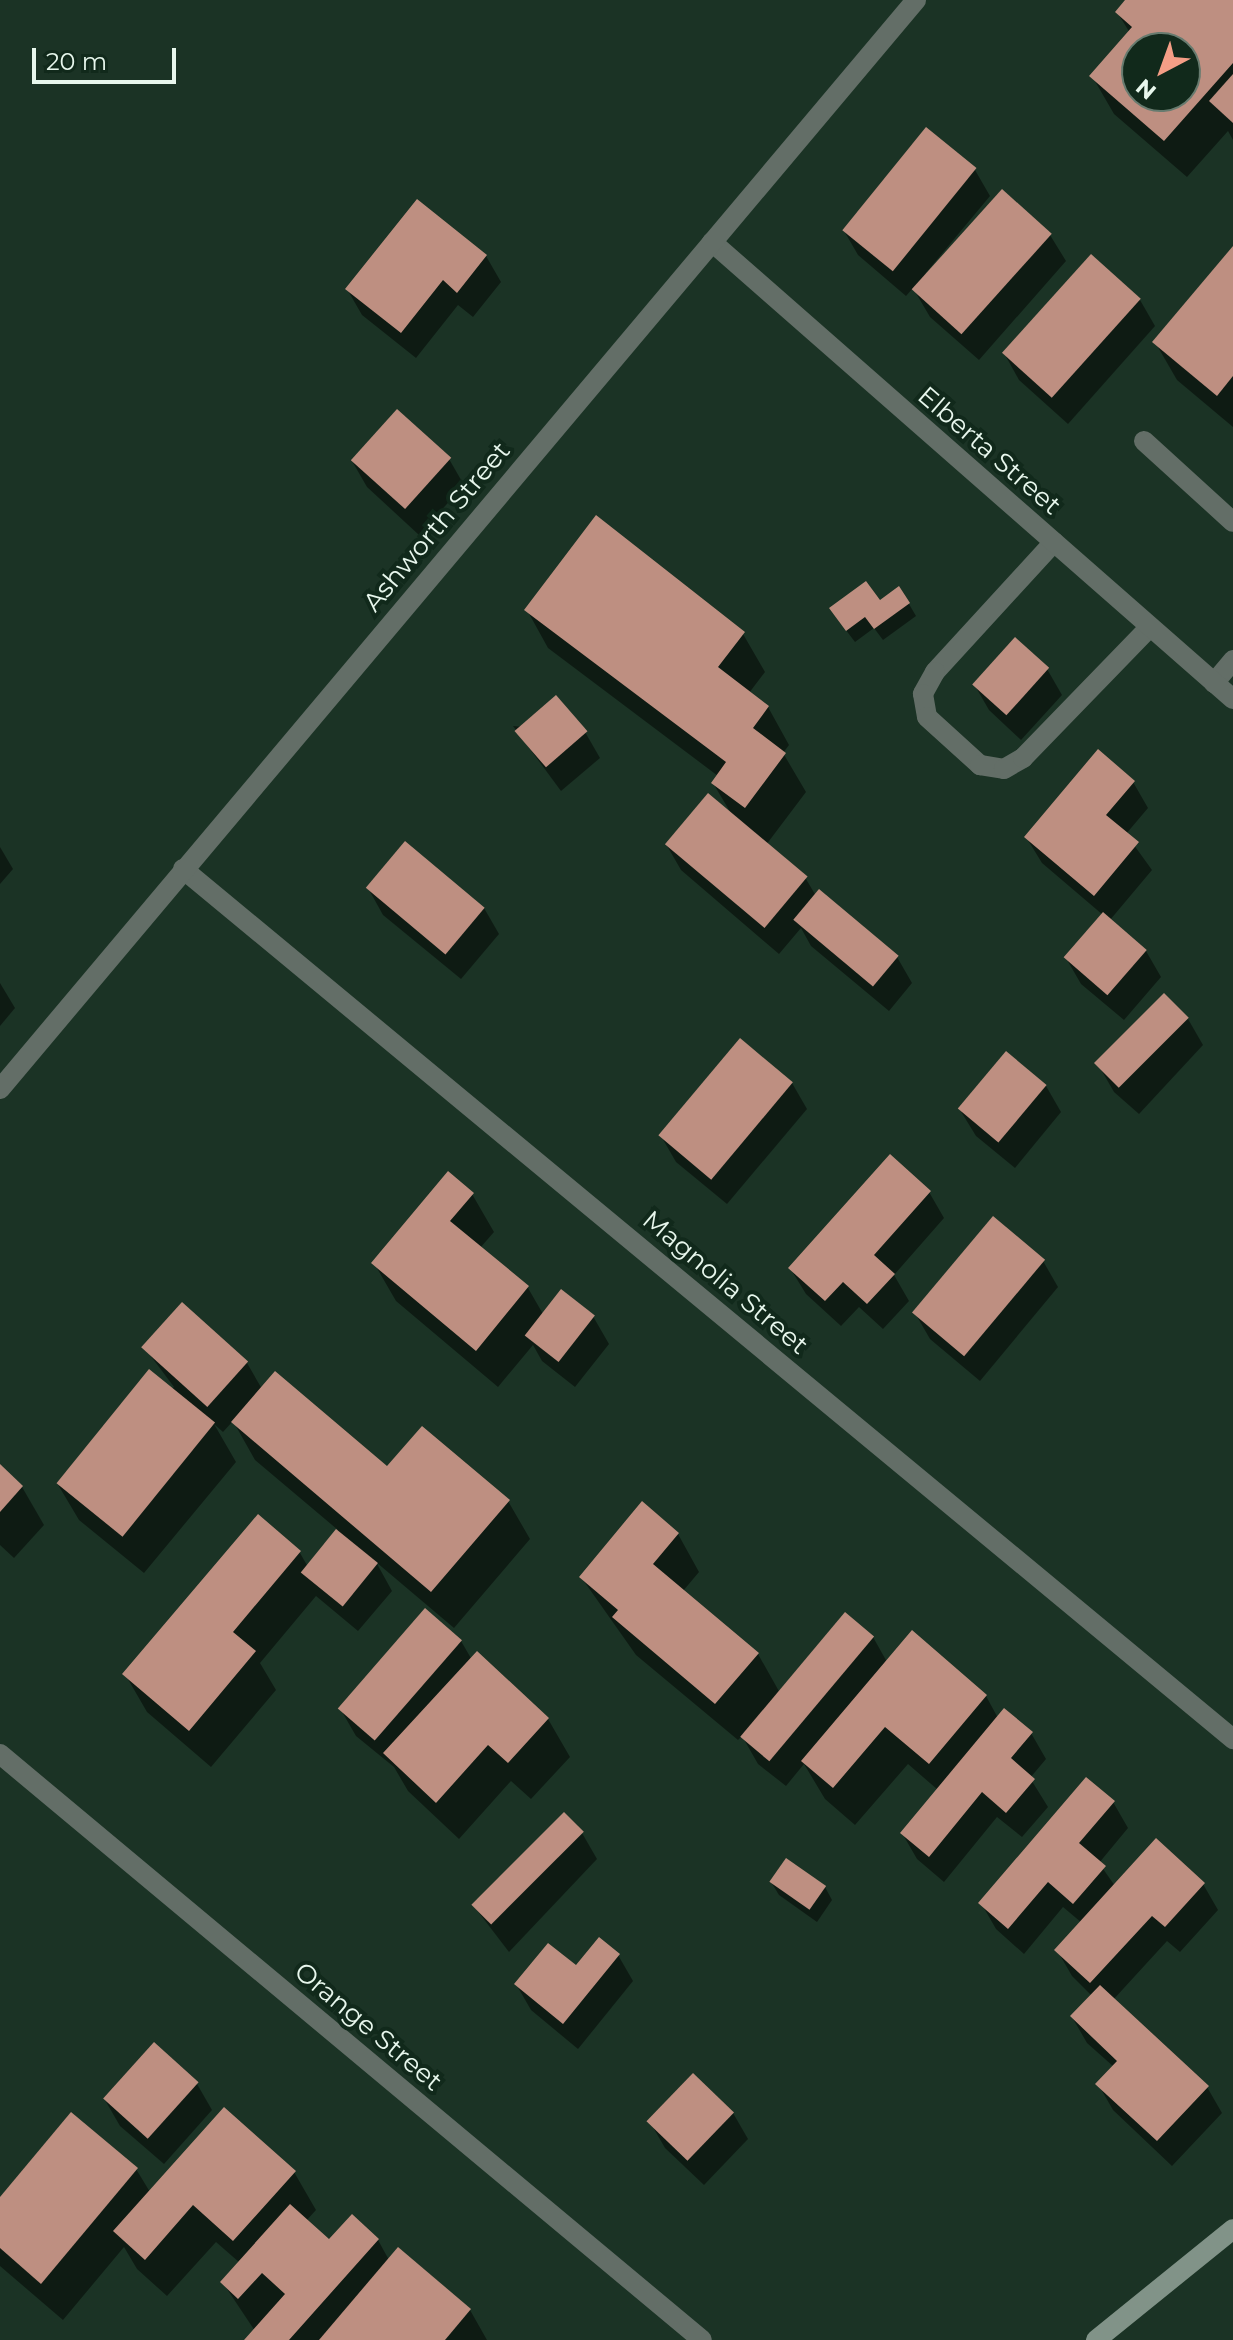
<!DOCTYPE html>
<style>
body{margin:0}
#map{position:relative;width:1233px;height:2340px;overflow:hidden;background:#1b3325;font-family:Montserrat,sans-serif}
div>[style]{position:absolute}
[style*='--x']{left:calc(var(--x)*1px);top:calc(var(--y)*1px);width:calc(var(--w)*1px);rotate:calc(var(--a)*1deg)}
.shadow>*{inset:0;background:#0007}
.building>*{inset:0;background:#be8f81;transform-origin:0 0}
.lane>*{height:20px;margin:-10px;padding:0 10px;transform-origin:10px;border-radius:10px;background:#636e67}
.street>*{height:20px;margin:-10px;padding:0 10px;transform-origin:10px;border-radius:10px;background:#636e67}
.secondary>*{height:20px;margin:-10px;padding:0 10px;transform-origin:10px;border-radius:10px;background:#819388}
span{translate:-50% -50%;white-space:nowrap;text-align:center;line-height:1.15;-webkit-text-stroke:8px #11291b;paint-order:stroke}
.street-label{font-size:26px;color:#e8f7ed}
.north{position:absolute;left:1121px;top:32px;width:80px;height:80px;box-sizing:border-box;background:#11291b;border:2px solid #677b6f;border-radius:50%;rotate:221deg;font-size:22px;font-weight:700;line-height:32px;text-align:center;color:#e8f7ed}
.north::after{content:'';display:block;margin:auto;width:28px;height:36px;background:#f49e86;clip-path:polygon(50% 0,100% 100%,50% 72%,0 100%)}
.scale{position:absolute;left:32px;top:48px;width:144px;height:36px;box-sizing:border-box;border:4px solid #e8f7ed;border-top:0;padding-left:10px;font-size:24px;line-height:28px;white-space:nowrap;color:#e8f7ed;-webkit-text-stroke:6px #11291b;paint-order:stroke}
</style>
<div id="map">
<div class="shadow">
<i style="clip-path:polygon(evenodd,1128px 0,1233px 0,1233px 140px,1228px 131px,1187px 177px,1114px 114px,1092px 76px,1130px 33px,1117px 12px,1128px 0,1137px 48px,1185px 48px,1185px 96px,1137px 96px,1137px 48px)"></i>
<i style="clip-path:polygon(975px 170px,990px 196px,925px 274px,1050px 235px,1066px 261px,979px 360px,930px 317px,913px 288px,906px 296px,858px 255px,843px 229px)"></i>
<i style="clip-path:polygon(1233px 249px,1233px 427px,1177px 380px,1155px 342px)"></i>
<i style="clip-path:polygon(486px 256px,501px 282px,473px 317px,458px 305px,416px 358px,362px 315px,347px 289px)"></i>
<i style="clip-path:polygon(1140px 300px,1155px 326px,1068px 424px,1019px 380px,1004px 353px)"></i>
<i style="clip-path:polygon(449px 459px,464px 485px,419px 535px,367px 487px,352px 461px)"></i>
<i style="clip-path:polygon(879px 603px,909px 604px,916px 616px,883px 640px,874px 628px,855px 642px,839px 621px)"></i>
<i style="clip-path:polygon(527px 610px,743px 634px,765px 672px,749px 693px,768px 707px,789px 745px,783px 753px,806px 792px,766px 845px,806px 879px,816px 896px,897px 957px,912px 983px,889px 1011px,811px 946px,801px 928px,779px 954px,681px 870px,666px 844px,732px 815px,713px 783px,718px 776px,548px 648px)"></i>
<i style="clip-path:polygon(1047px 669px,1062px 695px,1021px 740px,989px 710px,974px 684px)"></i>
<i style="clip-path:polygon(513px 726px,585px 732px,600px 758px,561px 791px)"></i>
<i style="clip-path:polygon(1133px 782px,1148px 808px,1126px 834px,1152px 870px,1110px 920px,1146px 951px,1161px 977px,1124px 1020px,1081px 984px,1066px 958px,1103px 915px,1042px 863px,1026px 837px)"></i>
<i style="clip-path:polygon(0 847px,13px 869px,0 884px)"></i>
<i style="clip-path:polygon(368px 888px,484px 908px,499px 934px,461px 979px,383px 915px)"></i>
<i style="clip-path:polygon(0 983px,15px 1008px,0 1026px)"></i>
<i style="clip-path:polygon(1188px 1019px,1203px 1045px,1139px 1114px,1114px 1092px,1099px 1066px)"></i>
<i style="clip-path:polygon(792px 1083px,807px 1109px,727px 1204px,676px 1162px,661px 1136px)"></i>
<i style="clip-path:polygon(1046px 1086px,1061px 1112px,1015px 1168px,976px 1136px,960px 1110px)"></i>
<i style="clip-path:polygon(929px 1192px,944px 1218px,894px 1275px,909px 1301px,883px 1329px,859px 1307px,841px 1326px,806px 1294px,790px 1268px)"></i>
<i style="clip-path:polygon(472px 1194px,494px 1232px,480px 1248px,528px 1288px,543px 1314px,561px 1291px,594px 1318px,609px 1344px,575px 1387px,542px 1361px,533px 1345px,498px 1387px,396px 1301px,374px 1263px)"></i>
<i style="clip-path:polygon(1043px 1261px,1058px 1287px,980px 1381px,930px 1339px,915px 1313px)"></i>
<i style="clip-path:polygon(183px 1305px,247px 1363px,262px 1389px,388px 1469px,508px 1501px,530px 1539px,454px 1628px,376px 1562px,392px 1591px,358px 1631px,316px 1596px,260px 1663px,276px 1690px,211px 1767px,147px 1712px,125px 1674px,258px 1517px,300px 1553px,308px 1567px,338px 1530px,255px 1460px,233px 1421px,223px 1432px,214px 1424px,236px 1462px,144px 1573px,79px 1520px,57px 1483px,174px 1387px,144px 1347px)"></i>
<i style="clip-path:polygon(0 1467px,22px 1487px,44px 1525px,14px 1558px,0 1545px)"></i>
<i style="clip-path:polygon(678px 1534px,699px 1572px,683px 1591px,758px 1654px,780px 1693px,873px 1637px,887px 1662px,912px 1633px,986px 1696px,998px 1718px,1031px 1733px,1046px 1759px,1030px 1778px,1048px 1807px,1022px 1837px,997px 1817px,944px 1882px,917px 1859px,902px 1833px,938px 1790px,908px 1764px,855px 1825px,825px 1799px,804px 1764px,786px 1786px,758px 1764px,742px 1736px,738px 1740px,636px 1655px,581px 1577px)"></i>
<i style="clip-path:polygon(461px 1641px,472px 1660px,548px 1719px,570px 1757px,531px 1799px,511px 1781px,459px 1839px,408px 1791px,394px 1767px,356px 1736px,341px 1710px)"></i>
<i style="clip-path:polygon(1113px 1802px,1128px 1828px,1099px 1863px,1115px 1886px,1203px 1884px,1218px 1910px,1180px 1952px,1167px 1941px,1113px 2000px,1207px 2087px,1222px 2113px,1172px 2166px,1113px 2110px,1098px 2084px,1114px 2067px,1087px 2043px,1072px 2017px,1092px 1996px,1072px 1976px,1057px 1950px,1082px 1923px,1063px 1907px,1024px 1954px,996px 1929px,981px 1903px)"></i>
<i style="clip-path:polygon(582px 1833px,597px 1859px,509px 1952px,473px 1905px)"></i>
<i style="clip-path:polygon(771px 1882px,825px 1887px,832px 1900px,817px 1922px,779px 1895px)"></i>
<i style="clip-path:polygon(618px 1955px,633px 1981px,578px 2049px,531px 2010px,516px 1984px)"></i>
<i style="clip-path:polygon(197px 2084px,212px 2110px,164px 2164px,120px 2126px,105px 2100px)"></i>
<i style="clip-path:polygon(733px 2113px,748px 2139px,704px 2185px,665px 2148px,650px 2122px)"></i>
<i style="clip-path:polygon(136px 2169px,150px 2192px,294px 2172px,316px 2210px,306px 2221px,329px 2242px,378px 2240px,389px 2260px,470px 2310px,487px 2340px,247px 2340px,255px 2331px,223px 2283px,240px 2263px,216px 2242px,167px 2296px,137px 2269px,124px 2247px,63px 2320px,0 2266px,0 2200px)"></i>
</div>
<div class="building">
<i style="clip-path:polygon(evenodd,1125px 0,1233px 0,1233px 63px,1164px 141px,1089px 76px,1132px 27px,1115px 12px,1125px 0,1137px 48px,1185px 48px,1185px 96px,1137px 96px,1137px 48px)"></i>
<i style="clip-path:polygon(1233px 74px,1233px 123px,1209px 101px)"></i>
<i style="left:926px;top:127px;width:65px;height:133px;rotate:39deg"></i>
<i style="left:1002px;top:189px;width:67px;height:135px;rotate:42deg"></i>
<i style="clip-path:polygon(417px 199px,487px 255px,457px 293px,443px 280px,401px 333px,345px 289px)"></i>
<i style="clip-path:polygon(1233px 246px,1233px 376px,1217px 396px,1152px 342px)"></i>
<i style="left:1091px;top:254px;width:67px;height:133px;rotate:42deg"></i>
<i style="left:397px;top:409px;width:73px;height:69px;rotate:42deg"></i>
<i style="clip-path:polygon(596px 515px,745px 632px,718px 667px,769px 706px,753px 728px,786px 753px,745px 808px,711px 783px,726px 762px,524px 610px)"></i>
<i style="clip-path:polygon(866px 581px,880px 600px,899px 586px,910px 603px,874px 629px,865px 617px,846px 631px,829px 608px)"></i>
<i style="left:1015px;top:637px;width:46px;height:64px;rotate:42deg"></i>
<i style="left:556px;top:695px;width:48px;height:55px;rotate:49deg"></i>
<i style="clip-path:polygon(1098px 749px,1135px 781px,1106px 815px,1139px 842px,1094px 896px,1024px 837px)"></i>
<i style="left:708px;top:793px;width:130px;height:67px;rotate:40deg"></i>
<i style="left:405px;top:841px;width:104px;height:61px;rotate:40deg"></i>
<i style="left:819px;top:889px;width:104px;height:40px;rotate:40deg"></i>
<i style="left:1103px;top:912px;width:58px;height:60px;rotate:41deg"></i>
<i style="left:1164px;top:993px;width:35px;height:99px;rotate:45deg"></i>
<i style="left:740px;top:1038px;width:69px;height:127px;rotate:40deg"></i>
<i style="left:1006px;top:1051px;width:53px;height:75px;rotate:40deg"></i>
<i style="clip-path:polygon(890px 1154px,931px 1191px,874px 1255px,895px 1274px,867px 1304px,843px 1282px,825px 1301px,788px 1268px)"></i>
<i style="clip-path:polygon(448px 1171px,474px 1193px,450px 1221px,529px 1286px,476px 1351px,371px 1263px)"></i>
<i style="left:993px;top:1216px;width:68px;height:126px;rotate:40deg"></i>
<i style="left:561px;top:1289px;width:43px;height:59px;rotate:38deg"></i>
<i style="left:182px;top:1302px;width:89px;height:61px;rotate:42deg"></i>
<i style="left:149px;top:1369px;width:85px;height:147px;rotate:39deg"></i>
<i style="clip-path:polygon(275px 1371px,387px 1466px,422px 1426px,510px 1500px,431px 1592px,231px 1422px)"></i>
<i style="clip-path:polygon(0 1464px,23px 1486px,0 1512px)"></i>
<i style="clip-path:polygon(642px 1501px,679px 1533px,653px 1564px,759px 1653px,715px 1704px,612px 1617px,618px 1610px,579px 1577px)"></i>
<i style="clip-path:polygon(258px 1514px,301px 1551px,233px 1632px,256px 1651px,189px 1731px,122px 1674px)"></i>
<i style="left:336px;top:1529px;width:54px;height:56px;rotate:39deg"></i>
<i style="left:425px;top:1608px;width:49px;height:133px;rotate:41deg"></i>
<i style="left:845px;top:1612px;width:38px;height:163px;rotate:40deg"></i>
<i style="clip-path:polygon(912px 1630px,987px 1695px,929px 1764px,885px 1727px,833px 1788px,801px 1761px)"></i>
<i style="clip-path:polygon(477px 1651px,549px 1718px,508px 1763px,488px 1745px,436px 1803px,383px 1753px)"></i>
<i style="clip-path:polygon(1004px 1708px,1033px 1732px,1011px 1758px,1035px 1779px,1006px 1813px,982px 1792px,929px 1857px,900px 1833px)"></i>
<i style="clip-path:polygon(1086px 1777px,1115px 1801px,1079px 1843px,1106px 1866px,1073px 1904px,1048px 1882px,1008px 1929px,978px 1903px)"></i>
<i style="left:564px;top:1812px;width:28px;height:131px;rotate:45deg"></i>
<i style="clip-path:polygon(1156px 1838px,1205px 1883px,1165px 1927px,1152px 1916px,1090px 1983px,1054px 1950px)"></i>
<i style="left:786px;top:1858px;width:49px;height:29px;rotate:35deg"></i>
<i style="clip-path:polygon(599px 1937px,620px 1954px,563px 2024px,514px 1984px,548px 1943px,576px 1965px)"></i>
<i style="clip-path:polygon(1100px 1985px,1209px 2086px,1157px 2141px,1095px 2084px,1117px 2061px,1070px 2016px)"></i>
<i style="left:154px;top:2042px;width:60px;height:76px;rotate:42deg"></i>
<i style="left:693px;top:2073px;width:57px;height:67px;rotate:44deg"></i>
<i style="clip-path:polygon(224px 2107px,296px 2171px,233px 2241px,193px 2205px,145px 2260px,113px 2231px)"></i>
<i style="clip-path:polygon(71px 2112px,138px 2168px,41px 2284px,0 2248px,0 2197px)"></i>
<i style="clip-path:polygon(290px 2204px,329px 2239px,352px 2214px,379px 2239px,289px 2340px,244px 2340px,285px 2294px,262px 2273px,238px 2299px,220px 2282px)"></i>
<i style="clip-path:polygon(398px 2247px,471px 2309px,445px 2340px,319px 2340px)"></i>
</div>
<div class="lane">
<i style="--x:1144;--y:441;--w:120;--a:42.3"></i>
<i style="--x:1054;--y:542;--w:176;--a:132.5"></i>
<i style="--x:935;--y:672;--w:25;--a:119"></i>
<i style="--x:923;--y:694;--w:23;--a:80"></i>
<i style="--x:927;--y:717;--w:72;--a:42.2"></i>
<i style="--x:980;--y:765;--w:24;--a:9"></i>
<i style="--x:1004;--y:769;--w:22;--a:-30"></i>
<i style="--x:1023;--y:758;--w:182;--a:-45.9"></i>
<i style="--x:1214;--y:683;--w:30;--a:-50"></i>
</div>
<div class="street">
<i style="--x:712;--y:242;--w:693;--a:41.26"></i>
<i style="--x:183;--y:869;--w:1364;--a:39.64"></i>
<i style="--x:0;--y:1089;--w:1423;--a:-49.93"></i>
<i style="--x:0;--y:1754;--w:914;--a:39.85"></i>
</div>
<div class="secondary">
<i style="--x:1096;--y:2340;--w:176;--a:-39"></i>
</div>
<div class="street-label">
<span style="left:989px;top:451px;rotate:41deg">Elberta Street</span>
<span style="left:437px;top:527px;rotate:-50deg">Ashworth Street</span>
<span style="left:725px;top:1283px;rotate:40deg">Magnolia Street</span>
<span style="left:368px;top:2027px;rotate:40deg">Orange Street</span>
</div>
<div class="north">N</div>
<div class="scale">20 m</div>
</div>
